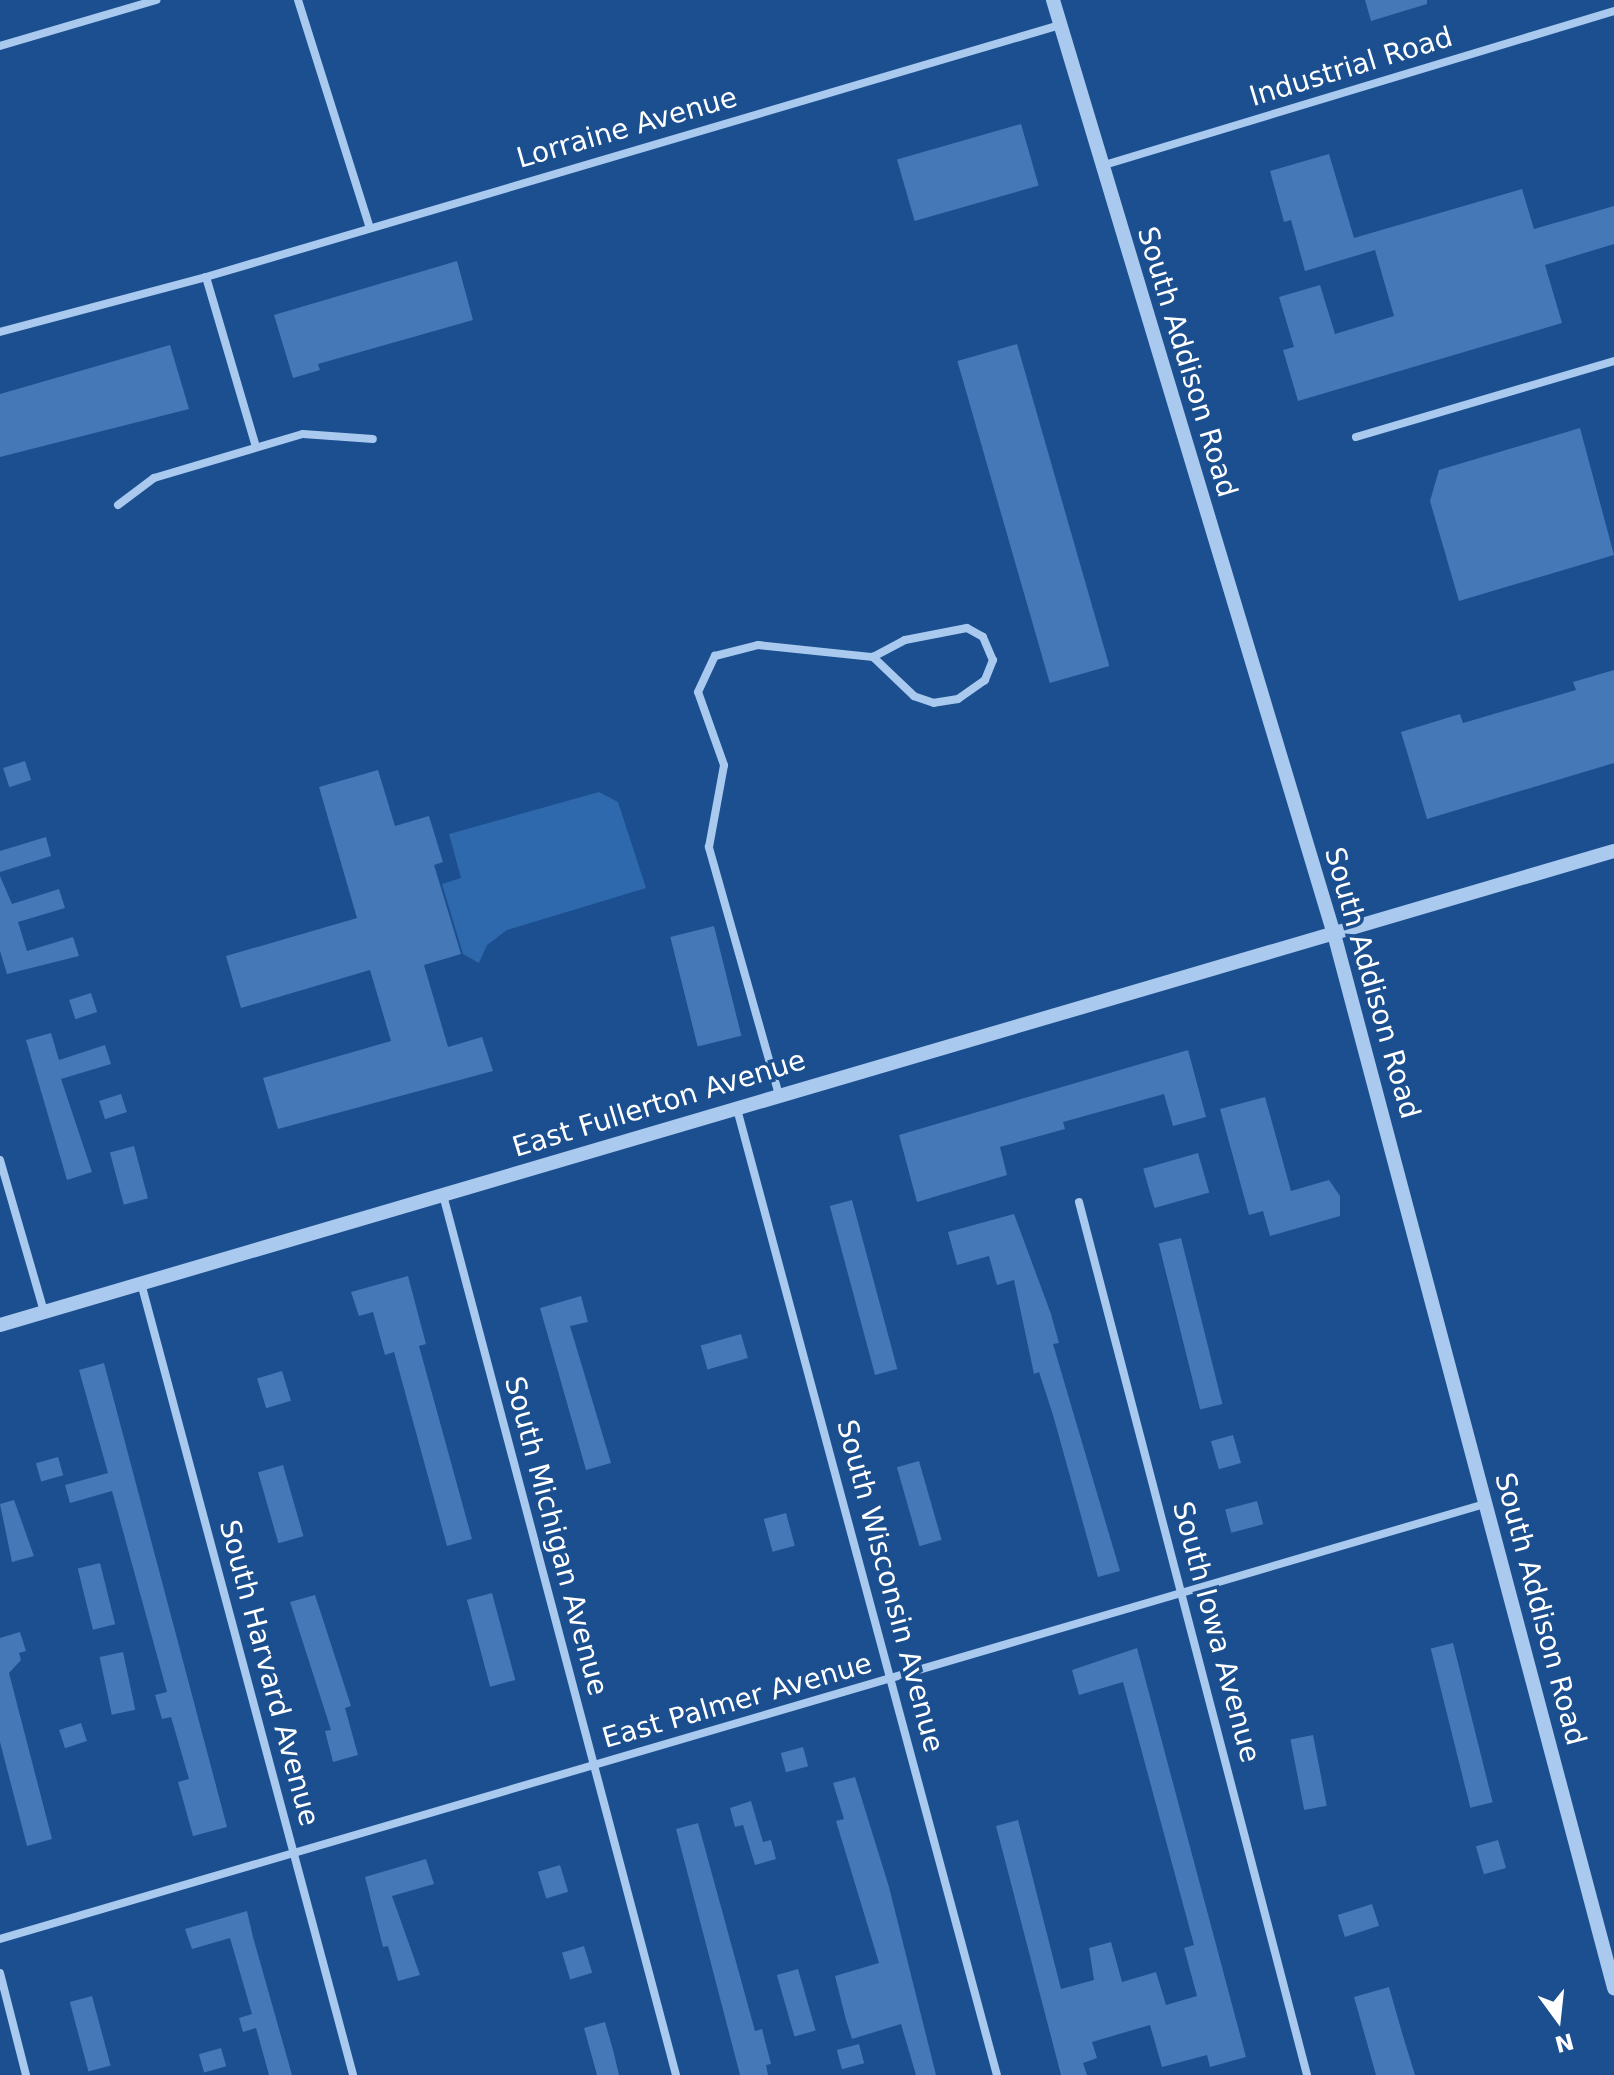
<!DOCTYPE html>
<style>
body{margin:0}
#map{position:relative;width:1614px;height:2075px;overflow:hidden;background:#1b4f8f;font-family:"DejaVu Sans",sans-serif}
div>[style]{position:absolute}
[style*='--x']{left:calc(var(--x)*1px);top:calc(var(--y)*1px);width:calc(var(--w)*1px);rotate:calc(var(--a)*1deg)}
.green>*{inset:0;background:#2e69ad}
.building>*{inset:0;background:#4478b7;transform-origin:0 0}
.minor>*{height:8px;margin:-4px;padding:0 4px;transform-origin:4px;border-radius:4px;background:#a9c9ee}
.tertiary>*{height:14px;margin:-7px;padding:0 7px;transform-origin:7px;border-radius:7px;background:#a9c9ee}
span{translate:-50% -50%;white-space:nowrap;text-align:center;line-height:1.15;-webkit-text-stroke:7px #1b4f8f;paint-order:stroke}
.street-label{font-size:28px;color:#fff}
.north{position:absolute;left:1518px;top:1979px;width:80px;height:80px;-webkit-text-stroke:6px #1b4f8f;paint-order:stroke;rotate:165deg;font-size:22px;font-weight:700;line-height:32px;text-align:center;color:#fff}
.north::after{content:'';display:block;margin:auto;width:28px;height:36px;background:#fff;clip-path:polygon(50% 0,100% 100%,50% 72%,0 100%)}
</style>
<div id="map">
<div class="green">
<i style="clip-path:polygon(599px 792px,618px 802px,646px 888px,507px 930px,487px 945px,479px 963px,463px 954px,442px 884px,461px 878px,449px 834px)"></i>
</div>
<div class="building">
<i style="clip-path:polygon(1365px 0,1427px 0,1427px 4px,1371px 21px)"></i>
<i style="left:1021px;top:124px;width:64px;height:129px;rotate:74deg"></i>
<i style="clip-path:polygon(1329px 154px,1354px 238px,1522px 189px,1534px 229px,1614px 206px,1614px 244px,1545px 265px,1562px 323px,1298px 401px,1283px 350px,1294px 347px,1279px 297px,1320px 285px,1335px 334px,1394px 316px,1375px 250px,1305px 271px,1291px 220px,1284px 222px,1270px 171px)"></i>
<i style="clip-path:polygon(457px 261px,473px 320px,318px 364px,320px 370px,293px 378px,274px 315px)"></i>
<i style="left:1017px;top:344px;width:335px;height:62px;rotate:74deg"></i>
<i style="clip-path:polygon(170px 345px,189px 409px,0 457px,0 394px)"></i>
<i style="clip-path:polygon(1580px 428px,1614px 555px,1459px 601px,1430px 501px,1439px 470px)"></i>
<i style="clip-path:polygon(1614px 670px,1614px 763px,1427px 819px,1401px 732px,1460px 714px,1463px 723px,1576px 690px,1573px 682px)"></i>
<i style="left:25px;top:761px;width:20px;height:23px;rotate:72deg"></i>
<i style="clip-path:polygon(378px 770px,395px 826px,429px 816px,443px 862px,434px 865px,461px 954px,424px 965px,448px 1047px,482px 1037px,493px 1071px,278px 1129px,263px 1078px,391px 1041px,370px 970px,241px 1008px,226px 956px,357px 918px,319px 787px)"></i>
<i style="clip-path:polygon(46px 837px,51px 856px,0 872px,0 851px)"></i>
<i style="clip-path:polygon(0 876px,12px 904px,59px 889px,65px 908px,18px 922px,27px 951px,73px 937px,79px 956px,7px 974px,0 951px)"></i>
<i style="left:714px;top:926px;width:113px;height:45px;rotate:76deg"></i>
<i style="left:91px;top:993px;width:20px;height:23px;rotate:72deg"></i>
<i style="clip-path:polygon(51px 1033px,59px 1060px,105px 1045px,111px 1064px,61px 1079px,92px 1172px,67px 1180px,26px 1040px)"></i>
<i style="clip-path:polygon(1188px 1050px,1206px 1117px,1173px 1126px,1164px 1094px,1063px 1122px,1065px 1129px,1000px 1147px,1007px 1175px,917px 1202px,899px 1135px)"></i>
<i style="left:121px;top:1094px;width:19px;height:23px;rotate:72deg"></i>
<i style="clip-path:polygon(1265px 1097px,1291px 1191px,1329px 1180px,1340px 1196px,1340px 1216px,1270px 1236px,1263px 1211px,1249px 1215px,1220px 1109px)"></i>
<i style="left:134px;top:1146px;width:54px;height:25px;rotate:75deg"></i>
<i style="left:1198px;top:1153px;width:41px;height:57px;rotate:74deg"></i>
<i style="left:852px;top:1200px;width:175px;height:23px;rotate:75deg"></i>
<i style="clip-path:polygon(1014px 1214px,1051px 1314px,1059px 1343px,1053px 1344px,1120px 1571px,1098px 1577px,1053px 1415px,1039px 1372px,1034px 1374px,1014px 1280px,997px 1285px,989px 1256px,957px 1265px,948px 1232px)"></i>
<i style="left:1181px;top:1238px;width:171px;height:23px;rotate:76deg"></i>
<i style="clip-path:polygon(408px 1276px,426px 1344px,419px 1346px,472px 1539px,447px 1546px,394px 1352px,385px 1355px,373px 1312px,359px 1316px,351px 1292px)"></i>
<i style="clip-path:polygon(581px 1296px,588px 1322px,570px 1326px,611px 1463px,586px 1470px,540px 1308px)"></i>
<i style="left:741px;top:1334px;width:25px;height:42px;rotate:74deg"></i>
<i style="clip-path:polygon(104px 1363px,227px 1827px,193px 1836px,178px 1782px,189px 1779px,171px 1717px,162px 1719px,155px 1695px,167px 1692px,112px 1491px,70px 1503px,65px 1485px,108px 1473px,79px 1370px)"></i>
<i style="left:282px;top:1371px;width:31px;height:26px;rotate:73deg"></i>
<i style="left:1233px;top:1435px;width:29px;height:23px;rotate:74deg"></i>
<i style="left:58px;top:1457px;width:19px;height:23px;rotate:74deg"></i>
<i style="left:919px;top:1461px;width:82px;height:23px;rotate:74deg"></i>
<i style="left:283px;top:1465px;width:74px;height:26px;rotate:74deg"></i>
<i style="clip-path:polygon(14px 1500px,34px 1556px,12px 1562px,0 1504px)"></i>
<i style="left:1257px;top:1501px;width:24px;height:33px;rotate:75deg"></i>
<i style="left:786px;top:1513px;width:34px;height:23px;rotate:75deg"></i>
<i style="left:100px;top:1563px;width:63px;height:23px;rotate:76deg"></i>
<i style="left:492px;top:1593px;width:90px;height:26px;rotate:75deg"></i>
<i style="clip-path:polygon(315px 1595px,351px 1706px,345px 1708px,358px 1755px,333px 1762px,325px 1731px,331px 1730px,290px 1602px)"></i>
<i style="clip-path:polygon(20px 1632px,26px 1651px,19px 1653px,21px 1660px,9px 1673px,52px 1839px,27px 1846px,0 1742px,0 1638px)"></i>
<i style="left:1453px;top:1643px;width:164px;height:23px;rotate:76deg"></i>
<i style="clip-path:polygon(1137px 1648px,1246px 2057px,1210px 2067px,1207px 2055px,1162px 2067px,1150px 2025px,1092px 2042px,1097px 2058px,1083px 2063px,1087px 2075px,1061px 2075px,996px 1826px,1018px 1820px,1061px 1989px,1094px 1980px,1089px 1948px,1111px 1942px,1122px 1982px,1156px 1972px,1166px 2005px,1197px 1996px,1184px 1948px,1194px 1945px,1123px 1682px,1079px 1695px,1072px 1670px)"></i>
<i style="left:123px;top:1652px;width:59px;height:24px;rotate:78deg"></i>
<i style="left:81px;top:1723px;width:19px;height:23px;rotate:72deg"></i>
<i style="left:1313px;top:1735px;width:72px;height:23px;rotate:79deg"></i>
<i style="left:803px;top:1747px;width:20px;height:23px;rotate:75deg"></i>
<i style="clip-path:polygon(855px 1777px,889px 1887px,936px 2075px,916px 2075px,901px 2024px,852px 2039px,846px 2020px,835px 1976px,879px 1963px,836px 1821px,844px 1819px,833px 1783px)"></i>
<i style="clip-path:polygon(751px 1801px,763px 1842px,771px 1840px,776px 1859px,755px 1865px,743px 1825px,735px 1827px,730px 1808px)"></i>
<i style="clip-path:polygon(698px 1823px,755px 2031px,762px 2029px,771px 2064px,766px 2065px,768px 2075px,740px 2075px,676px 1829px)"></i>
<i style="left:1498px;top:1840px;width:29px;height:23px;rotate:74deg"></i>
<i style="clip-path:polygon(426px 1859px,434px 1884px,392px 1896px,420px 1975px,398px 1981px,388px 1946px,383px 1947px,365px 1877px)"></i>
<i style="left:560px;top:1865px;width:28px;height:23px;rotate:73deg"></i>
<i style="left:1372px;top:1904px;width:23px;height:36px;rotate:72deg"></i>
<i style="clip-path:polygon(247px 1911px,253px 1937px,292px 2075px,269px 2075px,256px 2028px,243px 2032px,239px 2018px,252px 2014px,230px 1938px,192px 1949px,185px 1929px)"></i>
<i style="left:584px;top:1946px;width:28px;height:23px;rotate:73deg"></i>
<i style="left:798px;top:1969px;width:64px;height:22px;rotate:74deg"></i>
<i style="clip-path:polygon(1389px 1987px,1403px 2036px,1415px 2075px,1376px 2075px,1354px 1997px)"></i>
<i style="left:92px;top:1996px;width:72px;height:23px;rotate:75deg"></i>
<i style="clip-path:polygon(605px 2022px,613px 2050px,619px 2075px,597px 2075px,584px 2028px)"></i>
<i style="left:859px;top:2044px;width:20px;height:23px;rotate:75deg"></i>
<i style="left:221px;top:2048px;width:19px;height:23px;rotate:74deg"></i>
</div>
<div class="minor">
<i style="--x:298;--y:0;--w:236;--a:72.5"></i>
<i style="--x:0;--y:46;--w:163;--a:-16.4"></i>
<i style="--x:1101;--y:166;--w:536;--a:-16.81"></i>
<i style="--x:206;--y:277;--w:177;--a:73.6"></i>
<i style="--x:0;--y:332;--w:213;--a:-14.9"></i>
<i style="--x:206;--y:277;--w:890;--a:-16.44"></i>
<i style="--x:1356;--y:437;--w:269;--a:-16.4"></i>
<i style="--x:118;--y:505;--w:45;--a:-36.9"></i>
<i style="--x:154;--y:478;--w:155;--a:-16.5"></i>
<i style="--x:303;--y:434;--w:70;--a:4.1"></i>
<i style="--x:967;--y:628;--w:18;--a:29"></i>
<i style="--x:983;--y:637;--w:25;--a:67"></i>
<i style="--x:993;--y:660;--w:22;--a:112"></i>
<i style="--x:985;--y:680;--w:33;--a:145"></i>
<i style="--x:958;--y:699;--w:24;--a:171"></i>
<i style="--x:934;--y:703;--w:21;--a:-161"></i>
<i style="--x:914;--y:696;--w:57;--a:-136.4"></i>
<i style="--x:873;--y:657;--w:36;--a:-28"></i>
<i style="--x:905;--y:640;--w:63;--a:-11"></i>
<i style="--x:779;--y:1095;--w:258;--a:-105.8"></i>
<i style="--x:709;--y:847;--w:83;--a:-79.6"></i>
<i style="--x:724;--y:765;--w:77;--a:-109.6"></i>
<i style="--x:698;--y:692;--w:40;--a:-65"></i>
<i style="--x:715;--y:656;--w:44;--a:-14.3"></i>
<i style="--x:758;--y:645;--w:116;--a:6"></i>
<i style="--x:737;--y:1109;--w:1000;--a:74.94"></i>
<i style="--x:0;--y:1160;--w:157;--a:73.8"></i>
<i style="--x:443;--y:1195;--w:910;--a:75.17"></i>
<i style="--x:1079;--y:1202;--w:902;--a:75.36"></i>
<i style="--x:141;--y:1283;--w:820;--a:75.01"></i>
<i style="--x:0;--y:1939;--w:1547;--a:-16.33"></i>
<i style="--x:0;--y:1973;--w:105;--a:75.7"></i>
</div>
<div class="tertiary">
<i style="--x:1053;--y:0;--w:975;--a:73.26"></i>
<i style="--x:1334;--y:934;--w:1091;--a:75.12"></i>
<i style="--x:0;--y:1325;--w:1682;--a:-16.37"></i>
</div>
<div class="street-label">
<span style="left:1351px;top:67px;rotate:-17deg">Industrial Road</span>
<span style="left:627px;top:128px;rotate:-16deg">Lorraine Avenue</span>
<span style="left:1187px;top:362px;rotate:73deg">South Addison Road</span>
<span style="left:1372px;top:983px;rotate:74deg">South Addison Road</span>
<span style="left:659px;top:1104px;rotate:-17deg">East Fullerton Avenue</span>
<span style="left:556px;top:1536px;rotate:75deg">South Michigan Avenue</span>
<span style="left:890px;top:1586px;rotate:75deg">South Wisconsin Avenue</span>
<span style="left:1540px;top:1609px;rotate:75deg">South Addison Road</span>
<span style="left:1216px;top:1632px;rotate:75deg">South Iowa Avenue</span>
<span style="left:269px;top:1673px;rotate:75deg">South Harvard Avenue</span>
<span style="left:737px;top:1701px;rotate:-16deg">East Palmer Avenue</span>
</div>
<div class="north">N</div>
</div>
